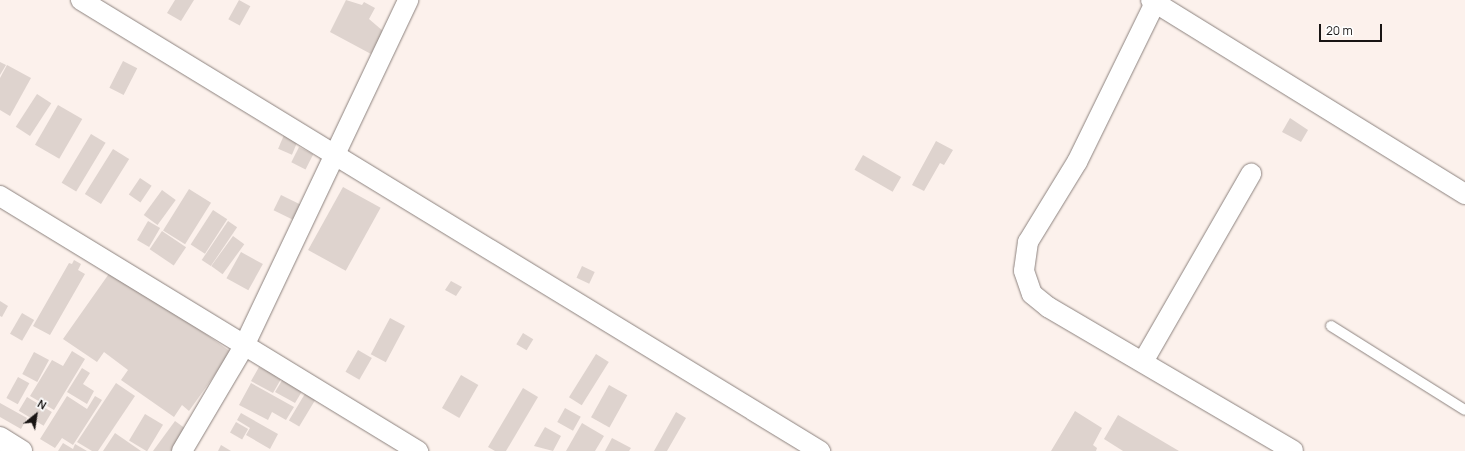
<!DOCTYPE html>
<style>
body{margin:0}
#map{position:relative;width:1465px;height:451px;overflow:hidden;background:#fcf1ec;font-family:Manrope,sans-serif}
div>[style]{position:absolute}
[style*='--x']{left:calc(var(--x)*1px);top:calc(var(--y)*1px);width:calc(var(--w)*1px);rotate:calc(var(--a)*1deg)}
.building>*{inset:0;background:#ded3ce;transform-origin:0 0}
.roads{filter:drop-shadow(0 0 1px #8c827e) drop-shadow(0 0 1px #8c827e)}
.service>*{height:10px;margin:-5px;padding:0 5px;transform-origin:5px;border-radius:5px;background:#fff}
.minor>*{height:20px;margin:-10px;padding:0 10px;transform-origin:10px;border-radius:10px;background:#fff}
.tertiary>*{height:22px;margin:-11px;padding:0 11px;transform-origin:11px;border-radius:11px;background:#fff}
span{translate:-50% -50%;white-space:nowrap;text-align:center;line-height:1.15;-webkit-text-stroke:3.5px #fff;paint-order:stroke}
.north{position:absolute;left:16px;top:395px;width:40px;height:40px;-webkit-text-stroke:3px #fff;paint-order:stroke;rotate:30deg;font-size:11px;font-weight:700;line-height:16px;text-align:center;color:#191514}
.north::after{content:'';display:block;margin:auto;width:14px;height:18px;background:#191514;clip-path:polygon(50% 0,100% 100%,50% 72%,0 100%)}
.scale{position:absolute;left:1319px;top:24px;width:63px;height:18px;box-sizing:border-box;border:2px solid #191514;border-top:0;padding-left:5px;font-size:12px;line-height:14px;white-space:nowrap;color:#191514;-webkit-text-stroke:3px #fff;paint-order:stroke}
</style>
<div id="map">
<div class="building">
<i style="clip-path:polygon(175px 0,194px 0,181px 21px,167px 13px)"></i>
<i style="left:239px;top:0;width:13px;height:22px;rotate:29deg"></i>
<i style="clip-path:polygon(346px 0,362px 5px,364px 2px,375px 8px,369px 19px,383px 31px,371px 54px,330px 32px)"></i>
<i style="left:123px;top:61px;width:16px;height:30px;rotate:27deg"></i>
<i style="clip-path:polygon(0 62px,6px 65px,0 75px)"></i>
<i style="clip-path:polygon(7px 65px,31px 78px,10px 116px,0 110px,0 78px)"></i>
<i style="left:37px;top:94px;width:17px;height:39px;rotate:33deg"></i>
<i style="left:58px;top:105px;width:28px;height:46px;rotate:30deg"></i>
<i style="clip-path:polygon(1290px 118px,1308px 130px,1301px 142px,1282px 132px)"></i>
<i style="left:91px;top:134px;width:17px;height:57px;rotate:31deg"></i>
<i style="left:284px;top:135px;width:15px;height:15px;rotate:23deg"></i>
<i style="clip-path:polygon(936px 141px,953px 150px,944px 165px,940px 163px,924px 191px,912px 185px)"></i>
<i style="left:299px;top:147px;width:16px;height:17px;rotate:27deg"></i>
<i style="left:113px;top:149px;width:19px;height:53px;rotate:32deg"></i>
<i style="left:863px;top:155px;width:44px;height:17px;rotate:30deg"></i>
<i style="left:140px;top:178px;width:14px;height:20px;rotate:34deg"></i>
<i style="left:343px;top:187px;width:43px;height:72px;rotate:29deg"></i>
<i style="left:189px;top:189px;width:26px;height:49px;rotate:32deg"></i>
<i style="left:162px;top:190px;width:17px;height:31px;rotate:36deg"></i>
<i style="left:281px;top:195px;width:25px;height:17px;rotate:26deg"></i>
<i style="left:213px;top:210px;width:17px;height:41px;rotate:33deg"></i>
<i style="left:148px;top:221px;width:14px;height:22px;rotate:30deg"></i>
<i style="left:228px;top:221px;width:11px;height:47px;rotate:34deg"></i>
<i style="left:162px;top:231px;width:29px;height:22px;rotate:34deg"></i>
<i style="left:233px;top:236px;width:14px;height:37px;rotate:36deg"></i>
<i style="left:241px;top:252px;width:25px;height:30px;rotate:29deg"></i>
<i style="clip-path:polygon(74px 260px,81px 264px,78px 270px,85px 274px,50px 335px,33px 326px,69px 263px,72px 264px)"></i>
<i style="left:582px;top:266px;width:14px;height:13px;rotate:25deg"></i>
<i style="clip-path:polygon(113px 268px,231px 352px,189px 411px,182px 405px,174px 417px,121px 380px,128px 370px,104px 352px,97px 362px,63px 339px)"></i>
<i style="clip-path:polygon(451px 281px,462px 287px,456px 296px,445px 290px)"></i>
<i style="clip-path:polygon(0 301px,8px 306px,2px 317px,0 316px)"></i>
<i style="left:22px;top:313px;width:14px;height:24px;rotate:30deg"></i>
<i style="left:390px;top:318px;width:17px;height:41px;rotate:28deg"></i>
<i style="left:523px;top:333px;width:12px;height:13px;rotate:31deg"></i>
<i style="left:358px;top:350px;width:16px;height:25px;rotate:30deg"></i>
<i style="clip-path:polygon(72px 351px,85px 359px,54px 410px,30px 396px,52px 360px,63px 366px)"></i>
<i style="left:34px;top:352px;width:17px;height:25px;rotate:28deg"></i>
<i style="left:596px;top:354px;width:15px;height:51px;rotate:32deg"></i>
<i style="clip-path:polygon(271px 363px,281px 368px,276px 377px,281px 379px,273px 393px,251px 381px,259px 367px,267px 371px)"></i>
<i style="clip-path:polygon(82px 368px,90px 373px,83px 384px,94px 391px,87px 404px,67px 392px)"></i>
<i style="clip-path:polygon(287px 372px,304px 388px,295px 403px,275px 392px)"></i>
<i style="left:461px;top:375px;width:20px;height:38px;rotate:30deg"></i>
<i style="left:18px;top:377px;width:13px;height:24px;rotate:29deg"></i>
<i style="clip-path:polygon(116px 383px,135px 396px,98px 451px,92px 451px,77px 442px)"></i>
<i style="clip-path:polygon(251px 383px,294px 407px,286px 420px,272px 412px,268px 420px,239px 405px)"></i>
<i style="left:609px;top:385px;width:21px;height:37px;rotate:29deg"></i>
<i style="left:309px;top:387px;width:12px;height:39px;rotate:31deg"></i>
<i style="clip-path:polygon(523px 388px,538px 397px,506px 451px,495px 451px,488px 447px)"></i>
<i style="clip-path:polygon(67px 396px,87px 409px,95px 396px,102px 400px,73px 445px,62px 438px,55px 448px,40px 439px)"></i>
<i style="left:27px;top:397px;width:29px;height:16px;rotate:31deg"></i>
<i style="clip-path:polygon(0 403px,27px 418px,21px 429px,0 417px)"></i>
<i style="left:565px;top:408px;width:18px;height:16px;rotate:29deg"></i>
<i style="clip-path:polygon(1075px 411px,1102px 428px,1093px 445px,1097px 448px,1096px 451px,1051px 451px)"></i>
<i style="clip-path:polygon(676px 412px,686px 418px,667px 451px,654px 451px)"></i>
<i style="clip-path:polygon(241px 413px,278px 434px,270px 449px,246px 435px,250px 428px,237px 420px)"></i>
<i style="left:145px;top:414px;width:21px;height:31px;rotate:31deg"></i>
<i style="clip-path:polygon(1118px 415px,1179px 451px,1123px 451px,1104px 439px)"></i>
<i style="clip-path:polygon(175px 421px,186px 429px,171px 451px,153px 451px)"></i>
<i style="left:236px;top:422px;width:14px;height:12px;rotate:30deg"></i>
<i style="clip-path:polygon(582px 423px,604px 436px,595px 451px,566px 451px)"></i>
<i style="clip-path:polygon(545px 427px,561px 436px,553px 451px,534px 446px)"></i>
<i style="clip-path:polygon(115px 433px,141px 451px,103px 451px)"></i>
<i style="clip-path:polygon(612px 438px,631px 448px,629px 451px,605px 451px)"></i>
<i style="clip-path:polygon(63px 443px,73px 449px,75px 444px,87px 451px,58px 451px)"></i>
<i style="clip-path:polygon(221px 445px,231px 451px,218px 451px)"></i>
</div>
<div class="roads">
<div class="service">
<i style="--x:1331;--y:326;--w:158;--a:32.1"></i>
</div>
<div class="minor">
<i style="--x:81;--y:0;--w:866;--a:31.4"></i>
<i style="--x:1151;--y:0;--w:369;--a:31.7"></i>
<i style="--x:1155;--y:3;--w:177;--a:116.1"></i>
<i style="--x:1077;--y:162;--w:94;--a:121.5"></i>
<i style="--x:1028;--y:242;--w:29;--a:98"></i>
<i style="--x:1024;--y:271;--w:24;--a:71"></i>
<i style="--x:1032;--y:294;--w:21;--a:39"></i>
<i style="--x:1048;--y:307;--w:284;--a:30.4"></i>
<i style="--x:0;--y:196;--w:490;--a:31.4"></i>
<i style="--x:1144;--y:360;--w:215;--a:-60.1"></i>
<i style="--x:182;--y:451;--w:122;--a:-59.4"></i>
<i style="--x:244;--y:346;--w:383;--a:-64.6"></i>
</div>
<div class="tertiary">
<i style="--x:0;--y:438;--w:25;--a:32"></i>
</div>
</div>
<div class="north">N</div>
<div class="scale">20 m</div>
</div>
